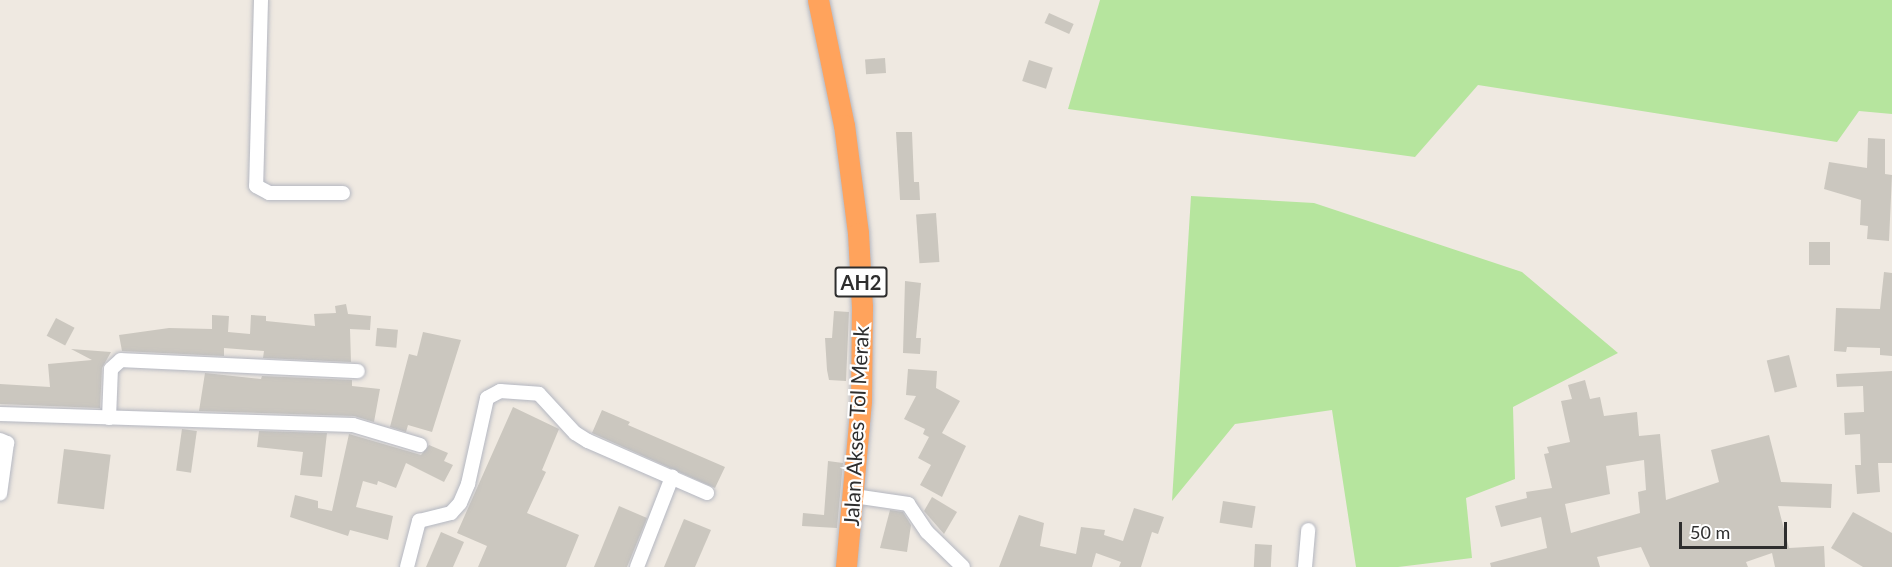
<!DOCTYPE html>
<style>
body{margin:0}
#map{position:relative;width:1892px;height:567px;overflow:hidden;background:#efe9e1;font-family:Lato,sans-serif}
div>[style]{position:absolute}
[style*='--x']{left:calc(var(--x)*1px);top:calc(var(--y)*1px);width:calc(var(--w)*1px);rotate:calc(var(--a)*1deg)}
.green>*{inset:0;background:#b6e59e}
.building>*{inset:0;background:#cbc7bf;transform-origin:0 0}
.roads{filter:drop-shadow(0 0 2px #b4b7c1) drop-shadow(0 0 2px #b4b7c1)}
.minor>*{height:14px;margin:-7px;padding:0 7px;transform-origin:7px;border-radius:7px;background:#fff}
.highway>*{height:21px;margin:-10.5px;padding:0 10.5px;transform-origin:10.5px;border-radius:10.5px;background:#ffa35c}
span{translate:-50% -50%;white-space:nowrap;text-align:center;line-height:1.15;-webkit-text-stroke:4.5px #fff;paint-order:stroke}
.shield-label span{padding:2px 4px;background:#fff;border:2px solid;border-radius:4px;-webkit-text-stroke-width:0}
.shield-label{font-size:20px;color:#2e2e2e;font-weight:700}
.street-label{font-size:21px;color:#2e2e2e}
.scale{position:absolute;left:1679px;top:522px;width:108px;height:27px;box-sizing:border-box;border:3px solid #2e2e2e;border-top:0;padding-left:8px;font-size:18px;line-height:21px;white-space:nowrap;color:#2e2e2e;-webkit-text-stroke:4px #fff;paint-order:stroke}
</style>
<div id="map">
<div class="green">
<i style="clip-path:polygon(1100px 0,1892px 0,1892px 114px,1859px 111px,1837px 142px,1478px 85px,1415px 157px,1068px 109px)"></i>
<i style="clip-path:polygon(1191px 196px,1314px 203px,1522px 272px,1618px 353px,1513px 407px,1515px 479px,1466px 498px,1472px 558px,1398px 567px,1356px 567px,1332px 410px,1235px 424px,1172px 501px)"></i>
</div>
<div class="building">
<i style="left:1049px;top:13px;width:27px;height:11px;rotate:24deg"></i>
<i style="left:885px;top:58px;width:15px;height:20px;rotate:86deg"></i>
<i style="left:1029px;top:60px;width:25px;height:22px;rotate:18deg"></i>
<i style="clip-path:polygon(896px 132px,912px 132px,914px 182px,919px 182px,920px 200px,900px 200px)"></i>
<i style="clip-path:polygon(1868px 138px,1885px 139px,1885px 174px,1892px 175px,1889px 241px,1867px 239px,1868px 226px,1860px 225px,1861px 200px,1824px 189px,1829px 162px,1867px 168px)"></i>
<i style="left:936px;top:213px;width:49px;height:20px;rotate:86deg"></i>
<i style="left:1809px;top:242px;width:21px;height:23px"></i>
<i style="clip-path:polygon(1884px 272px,1892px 273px,1892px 356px,1880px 355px,1880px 348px,1847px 347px,1846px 352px,1834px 351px,1836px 308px,1880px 309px)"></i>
<i style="clip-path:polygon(905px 281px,921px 283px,916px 338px,921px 338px,920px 354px,903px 353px)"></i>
<i style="clip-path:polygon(346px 304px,348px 314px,371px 316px,370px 330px,350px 329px,351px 362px,263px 358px,264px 351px,224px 348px,224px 356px,122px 351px,119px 335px,169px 328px,212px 329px,212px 315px,229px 316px,228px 332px,250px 334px,251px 315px,266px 316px,266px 321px,315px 326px,314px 314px,336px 313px,335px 306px)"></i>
<i style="clip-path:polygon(834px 311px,849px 312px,846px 381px,829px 380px,827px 370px,825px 338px,832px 338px)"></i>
<i style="left:56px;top:318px;width:21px;height:20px;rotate:28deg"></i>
<i style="left:377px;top:328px;width:21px;height:18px;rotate:5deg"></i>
<i style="clip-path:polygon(423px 332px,461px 340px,432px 432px,408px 425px,406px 432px,390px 427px,409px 354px,417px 356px)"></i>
<i style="clip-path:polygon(71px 349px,111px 352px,102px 368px,100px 408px,0 404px,0 384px,50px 387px,48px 364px,92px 360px)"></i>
<i style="left:1789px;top:355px;width:33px;height:23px;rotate:76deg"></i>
<i style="clip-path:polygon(908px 369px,937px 371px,936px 388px,960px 401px,942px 433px,966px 446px,942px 497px,920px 485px,931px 465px,918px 458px,929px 437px,923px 434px,925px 429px,904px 419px,916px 396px,906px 395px)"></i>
<i style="clip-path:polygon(1892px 371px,1892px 463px,1878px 463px,1880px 492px,1857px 494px,1855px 465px,1861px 465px,1860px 434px,1845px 435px,1844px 413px,1864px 412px,1863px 386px,1837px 387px,1836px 374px)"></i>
<i style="clip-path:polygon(205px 373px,261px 379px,262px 376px,352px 380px,352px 386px,380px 389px,374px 422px,354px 416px,199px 411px)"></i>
<i style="clip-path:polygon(evenodd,1585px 380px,1590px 399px,1600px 397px,1604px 416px,1637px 412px,1639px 436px,1660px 434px,1666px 500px,1719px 482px,1711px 450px,1769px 435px,1781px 482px,1832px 484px,1831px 508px,1778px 506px,1789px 548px,1824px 546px,1825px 567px,1775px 567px,1772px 553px,1746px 562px,1748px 567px,1650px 567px,1641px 547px,1597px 557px,1600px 567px,1491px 567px,1490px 563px,1547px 548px,1541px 517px,1501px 527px,1495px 506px,1527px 498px,1526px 492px,1552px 488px,1544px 454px,1549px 453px,1547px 447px,1570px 442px,1561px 401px,1572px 399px,1568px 385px,1585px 380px,1644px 460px,1646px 490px,1638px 492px,1640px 513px,1571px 533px,1565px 504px,1610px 494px,1606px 466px,1644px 460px)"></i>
<i style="clip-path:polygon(513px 407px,559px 429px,542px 470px,546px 472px,527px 513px,579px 535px,566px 567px,478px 567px,487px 546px,457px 533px)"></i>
<i style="clip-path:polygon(602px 410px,630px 422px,628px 425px,725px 467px,715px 488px,592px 433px)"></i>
<i style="left:182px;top:429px;width:15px;height:42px;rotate:8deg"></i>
<i style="clip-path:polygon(259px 431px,327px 433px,322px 477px,300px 475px,303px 452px,257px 447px)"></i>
<i style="clip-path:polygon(349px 434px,421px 455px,429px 445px,448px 453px,444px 461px,453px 465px,444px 482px,406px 463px,396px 488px,378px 481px,377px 485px,363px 481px,356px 507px,393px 516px,388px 540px,350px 530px,348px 536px,290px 517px,295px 495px,318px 501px,318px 508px,332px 511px)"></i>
<i style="left:64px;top:449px;width:47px;height:55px;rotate:7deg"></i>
<i style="clip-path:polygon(828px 461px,843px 463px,837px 528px,802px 526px,803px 513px,824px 515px)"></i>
<i style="clip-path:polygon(932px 497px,957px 512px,944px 534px,924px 511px)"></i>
<i style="left:1223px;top:501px;width:33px;height:22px;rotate:9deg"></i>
<i style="clip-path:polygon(619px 506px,647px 518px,627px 567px,594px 567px)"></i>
<i style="clip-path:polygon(1134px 508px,1164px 517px,1158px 534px,1152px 532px,1141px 567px,1119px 567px,1121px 562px,1096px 553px,1092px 567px,999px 567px,1019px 515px,1044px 523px,1040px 546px,1076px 554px,1081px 527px,1105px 530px,1104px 535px,1123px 541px)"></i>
<i style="clip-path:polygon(890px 510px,903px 512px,911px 525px,907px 552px,880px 548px)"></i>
<i style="clip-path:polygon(1853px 512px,1892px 533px,1892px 567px,1863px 567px,1831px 548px)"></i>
<i style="clip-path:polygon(684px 519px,711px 530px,695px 567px,664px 567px)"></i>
<i style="clip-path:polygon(441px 532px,464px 542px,453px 567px,426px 567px)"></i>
<i style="left:1255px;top:544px;width:17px;height:23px;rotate:3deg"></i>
</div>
<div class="roads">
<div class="minor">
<i style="--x:261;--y:0;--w:186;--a:91.5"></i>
<i style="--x:256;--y:186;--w:15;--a:28"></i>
<i style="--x:269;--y:193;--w:74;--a:0"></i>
<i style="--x:0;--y:414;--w:353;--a:1.8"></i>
<i style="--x:353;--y:425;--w:70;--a:16.6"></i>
<i style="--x:109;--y:418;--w:49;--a:-87.7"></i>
<i style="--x:111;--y:369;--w:13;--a:-42"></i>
<i style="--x:121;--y:360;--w:237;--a:2.7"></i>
<i style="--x:0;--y:440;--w:8;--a:23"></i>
<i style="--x:7;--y:443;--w:51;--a:97.8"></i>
<i style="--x:854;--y:496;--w:55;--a:8.4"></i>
<i style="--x:908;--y:504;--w:34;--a:56"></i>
<i style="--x:927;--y:532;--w:50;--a:44.2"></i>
<i style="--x:407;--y:567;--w:48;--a:-75.4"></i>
<i style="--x:419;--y:521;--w:33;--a:-14"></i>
<i style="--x:451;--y:513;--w:13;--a:-48"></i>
<i style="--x:460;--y:503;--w:21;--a:-67"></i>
<i style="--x:468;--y:484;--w:88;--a:-77.5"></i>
<i style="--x:487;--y:398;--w:15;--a:-28"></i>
<i style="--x:500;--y:391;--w:39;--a:4"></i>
<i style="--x:539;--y:394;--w:53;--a:47.3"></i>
<i style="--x:575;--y:433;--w:15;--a:32"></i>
<i style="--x:588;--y:441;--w:130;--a:23.6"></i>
<i style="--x:637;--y:567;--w:97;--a:-68.7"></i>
<i style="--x:1305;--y:567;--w:37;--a:-85"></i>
</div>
<div class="highway">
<i style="--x:818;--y:0;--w:128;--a:78.3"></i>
<i style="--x:844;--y:125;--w:109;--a:82.6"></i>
<i style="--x:858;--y:233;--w:74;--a:86.9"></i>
<i style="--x:862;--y:307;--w:94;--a:90.6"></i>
<i style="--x:861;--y:401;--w:167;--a:95.2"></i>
</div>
</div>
<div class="shield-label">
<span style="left:861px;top:282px">AH2</span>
</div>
<div class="street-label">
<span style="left:856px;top:426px;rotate:-87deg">Jalan Akses Tol Merak</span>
</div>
<div class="scale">50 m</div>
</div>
